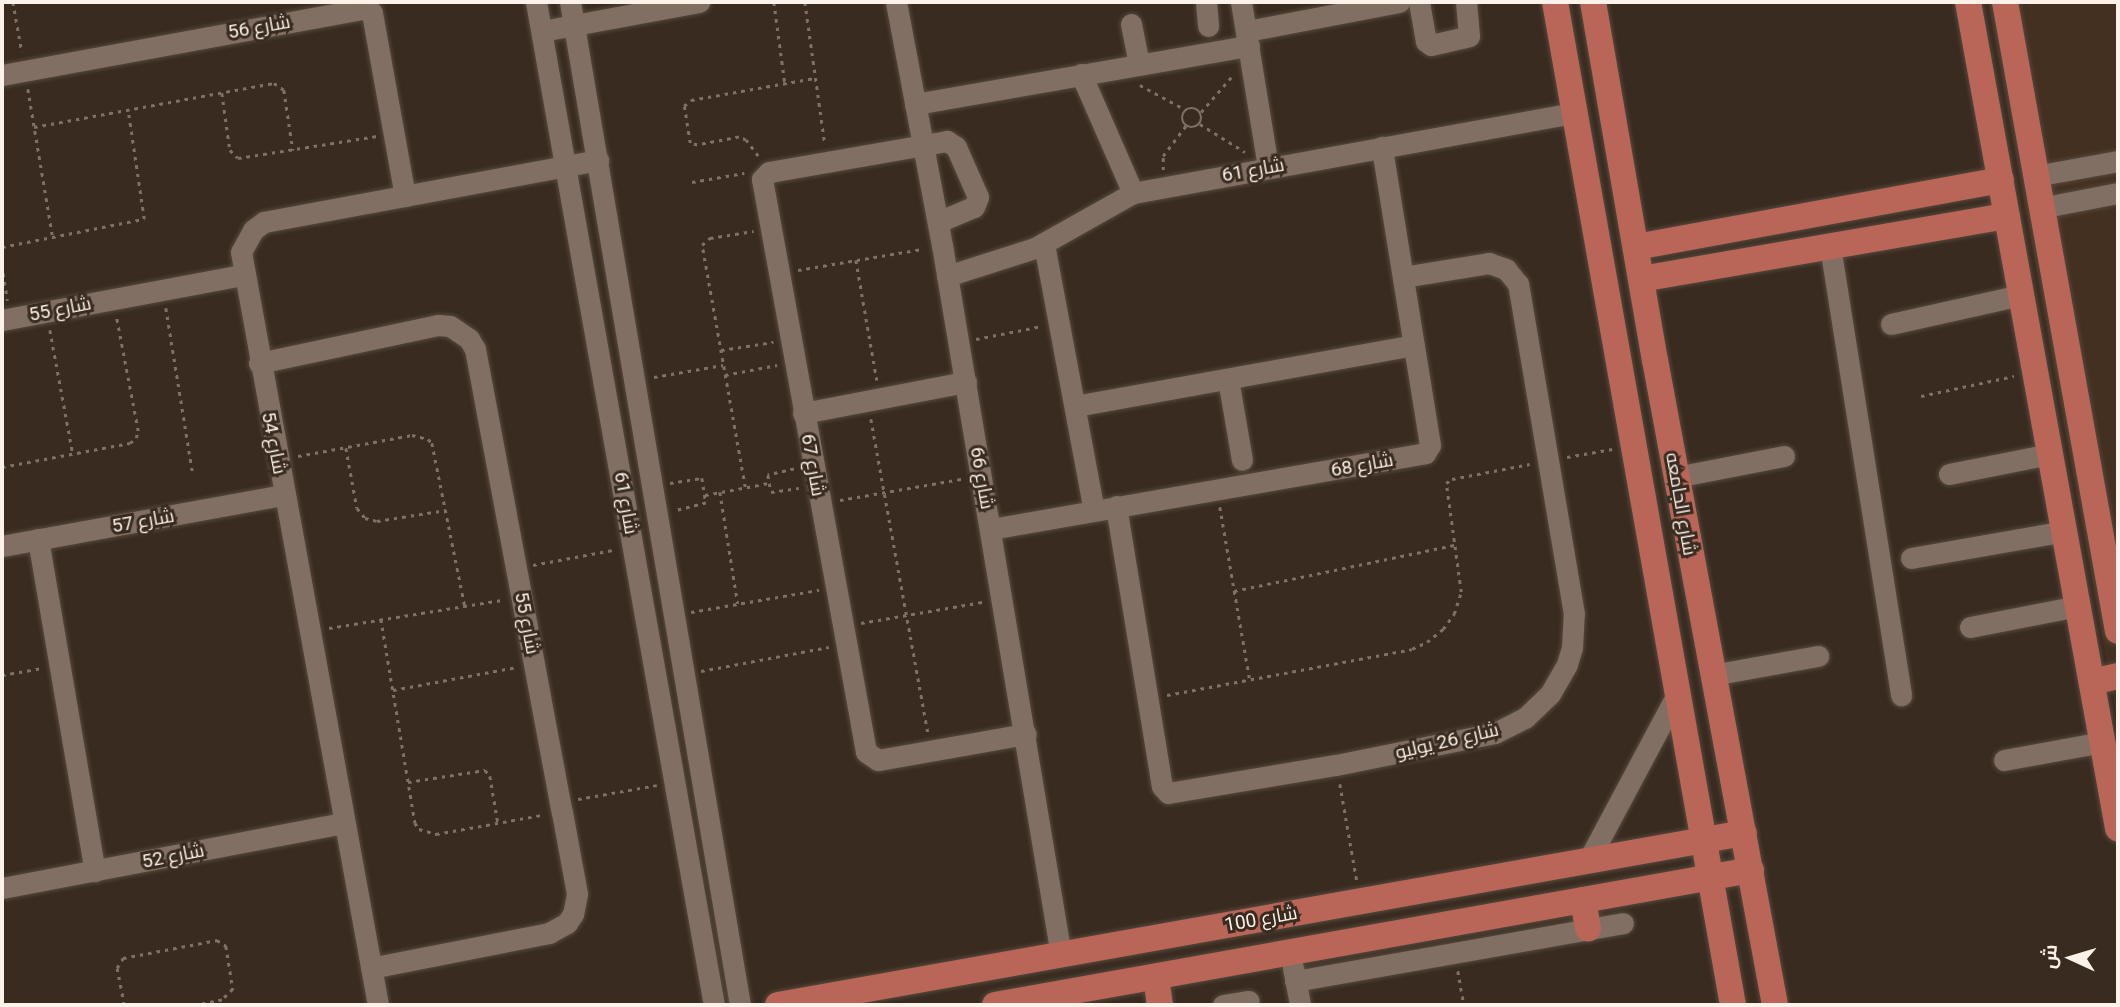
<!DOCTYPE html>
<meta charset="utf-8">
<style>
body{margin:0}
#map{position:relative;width:2120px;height:1007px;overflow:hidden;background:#392b1f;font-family:Roboto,Cairo,sans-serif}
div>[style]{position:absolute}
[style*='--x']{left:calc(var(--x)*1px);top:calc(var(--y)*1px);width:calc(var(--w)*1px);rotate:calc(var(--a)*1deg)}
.built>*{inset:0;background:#443020}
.path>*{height:2.5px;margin-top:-1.25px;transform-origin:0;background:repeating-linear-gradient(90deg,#7e7167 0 3.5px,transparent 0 8.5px)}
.path>.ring{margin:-1.25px;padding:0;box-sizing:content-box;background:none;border:2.5px solid #7e7167;border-radius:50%}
.roads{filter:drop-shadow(0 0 2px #55493e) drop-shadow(0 0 2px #55493e)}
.minor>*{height:21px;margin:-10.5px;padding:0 10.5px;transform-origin:10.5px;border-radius:10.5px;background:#806f62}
.major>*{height:26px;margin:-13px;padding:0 13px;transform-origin:13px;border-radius:13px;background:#b96557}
span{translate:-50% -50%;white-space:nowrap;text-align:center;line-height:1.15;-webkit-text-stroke:6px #392b1f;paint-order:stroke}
.street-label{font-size:19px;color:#fcf2ea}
.frame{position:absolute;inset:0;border:4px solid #fcf2ea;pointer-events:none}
.north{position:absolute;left:2036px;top:923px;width:70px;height:70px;-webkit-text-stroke:5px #392b1f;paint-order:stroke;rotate:274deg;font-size:19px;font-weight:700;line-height:28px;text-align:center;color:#fcf2ea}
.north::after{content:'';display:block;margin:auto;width:24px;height:32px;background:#fcf2ea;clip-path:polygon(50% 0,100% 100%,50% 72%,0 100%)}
</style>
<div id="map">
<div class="built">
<i style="clip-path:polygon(1988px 2px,2118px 2px,2118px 724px,2023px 197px)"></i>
</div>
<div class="path">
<i style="--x:13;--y:2;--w:51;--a:79.8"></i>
<i style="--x:774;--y:2;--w:82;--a:82.3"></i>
<i style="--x:805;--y:2;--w:143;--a:82"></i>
<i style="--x:1140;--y:85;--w:52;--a:28.5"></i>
<i style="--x:28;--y:89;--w:151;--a:80.5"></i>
<i style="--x:222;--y:93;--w:58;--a:82"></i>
<i style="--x:230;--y:150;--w:11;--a:45"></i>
<i style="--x:238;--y:158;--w:141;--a:-9"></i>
<i class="ring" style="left:1182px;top:108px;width:17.5px;height:17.5px"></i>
<i style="--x:1201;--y:112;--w:49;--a:-49.1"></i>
<i style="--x:1200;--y:124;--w:53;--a:31.9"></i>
<i style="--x:34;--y:127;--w:244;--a:-10.4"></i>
<i style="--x:274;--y:83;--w:12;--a:35"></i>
<i style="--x:284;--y:90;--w:61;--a:81.5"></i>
<i style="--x:758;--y:156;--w:20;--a:-127"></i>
<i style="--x:746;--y:140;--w:8;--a:-157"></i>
<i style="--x:739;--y:137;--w:43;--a:169.2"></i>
<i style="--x:697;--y:145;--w:7;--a:-164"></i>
<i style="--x:690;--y:143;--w:37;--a:-99"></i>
<i style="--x:684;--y:106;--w:9;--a:-41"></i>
<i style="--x:691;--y:100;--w:126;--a:-10.1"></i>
<i style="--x:1163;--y:170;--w:14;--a:-90"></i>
<i style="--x:1163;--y:156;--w:39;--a:-53"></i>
<i style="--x:692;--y:182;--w:53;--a:-9.8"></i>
<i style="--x:2;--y:247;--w:145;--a:-11.2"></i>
<i style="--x:144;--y:219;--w:109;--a:-98.4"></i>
<i style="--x:856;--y:260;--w:122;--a:80.1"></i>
<i style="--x:2;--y:265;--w:36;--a:81"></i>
<i style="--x:798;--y:270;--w:126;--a:-9.6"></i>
<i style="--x:166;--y:308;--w:168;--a:80.8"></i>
<i style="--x:50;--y:330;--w:126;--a:79.5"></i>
<i style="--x:976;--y:339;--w:67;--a:-11.1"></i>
<i style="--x:721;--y:350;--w:53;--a:-8.7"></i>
<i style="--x:725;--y:375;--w:53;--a:-10.9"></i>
<i style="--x:654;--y:377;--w:70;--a:-9.9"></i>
<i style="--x:1921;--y:396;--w:95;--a:-12.1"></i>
<i style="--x:871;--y:419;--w:319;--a:79.7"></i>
<i style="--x:346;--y:448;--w:61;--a:79.6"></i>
<i style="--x:357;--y:508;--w:13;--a:51"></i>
<i style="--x:365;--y:518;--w:12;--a:14"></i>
<i style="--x:377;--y:521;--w:70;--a:-9.1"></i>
<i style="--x:298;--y:456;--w:116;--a:-10.4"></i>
<i style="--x:412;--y:435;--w:16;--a:14"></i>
<i style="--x:428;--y:439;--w:6;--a:45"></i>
<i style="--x:432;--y:443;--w:166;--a:78.6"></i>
<i style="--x:1567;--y:457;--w:46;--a:-10.1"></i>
<i style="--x:2;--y:467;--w:130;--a:-10.6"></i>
<i style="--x:130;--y:443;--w:8;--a:-40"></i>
<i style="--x:136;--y:438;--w:7;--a:-74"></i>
<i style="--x:138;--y:431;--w:117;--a:-100.8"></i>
<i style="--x:794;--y:469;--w:27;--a:167"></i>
<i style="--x:768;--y:475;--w:17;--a:80"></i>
<i style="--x:771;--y:492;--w:28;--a:-8"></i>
<i style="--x:670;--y:483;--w:32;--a:-9"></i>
<i style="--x:702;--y:478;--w:25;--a:81"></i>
<i style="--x:706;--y:503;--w:33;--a:166"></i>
<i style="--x:745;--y:487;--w:246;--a:-100.1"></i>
<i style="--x:702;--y:245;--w:11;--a:-41"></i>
<i style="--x:710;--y:238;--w:44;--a:-9.2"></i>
<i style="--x:720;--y:492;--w:113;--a:80.9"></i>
<i style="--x:705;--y:495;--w:65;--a:-10.6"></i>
<i style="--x:840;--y:500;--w:123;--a:-9.8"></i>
<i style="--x:1220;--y:507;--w:176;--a:80.2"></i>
<i style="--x:533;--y:565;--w:81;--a:-10.6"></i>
<i style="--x:1234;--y:591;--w:225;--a:-11.8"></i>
<i style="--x:691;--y:612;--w:130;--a:-9.8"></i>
<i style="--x:381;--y:619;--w:207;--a:80.5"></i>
<i style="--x:415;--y:823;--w:7;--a:56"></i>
<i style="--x:419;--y:829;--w:18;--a:16"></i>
<i style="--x:436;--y:834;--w:108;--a:-10.2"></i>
<i style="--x:861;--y:623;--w:123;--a:-9.8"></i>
<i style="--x:329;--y:628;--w:175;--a:-9.2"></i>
<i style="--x:701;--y:671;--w:130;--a:-10.6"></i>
<i style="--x:2;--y:675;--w:41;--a:-9.9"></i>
<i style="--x:393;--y:690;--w:126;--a:-10.5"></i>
<i style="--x:1167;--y:695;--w:249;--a:-10.6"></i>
<i style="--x:1412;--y:649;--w:17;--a:-25"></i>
<i style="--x:1427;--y:642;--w:21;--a:-39"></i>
<i style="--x:1443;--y:629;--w:19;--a:-54"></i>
<i style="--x:1454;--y:614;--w:23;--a:-72"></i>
<i style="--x:1461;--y:592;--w:110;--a:-97.8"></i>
<i style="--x:1446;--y:483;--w:7;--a:-34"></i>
<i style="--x:1452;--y:479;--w:79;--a:-10.9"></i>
<i style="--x:408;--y:782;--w:78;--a:-8.9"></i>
<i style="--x:485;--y:770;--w:8;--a:50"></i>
<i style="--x:490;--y:776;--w:48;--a:80.3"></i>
<i style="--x:1340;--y:784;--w:98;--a:80.1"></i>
<i style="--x:578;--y:799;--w:80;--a:-10"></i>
<i style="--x:1458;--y:971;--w:35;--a:80"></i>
<i style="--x:124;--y:1005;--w:38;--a:-101"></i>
<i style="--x:117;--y:968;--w:12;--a:-59"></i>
<i style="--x:123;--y:958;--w:96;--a:-10.8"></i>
<i style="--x:217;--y:940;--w:11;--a:34"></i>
<i style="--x:226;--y:946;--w:44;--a:80.8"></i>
<i style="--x:233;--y:989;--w:16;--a:135"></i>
<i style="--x:222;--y:1000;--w:25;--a:169"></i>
</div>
<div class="roads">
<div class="minor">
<i style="--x:536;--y:2;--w:1019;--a:79.94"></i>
<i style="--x:570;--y:2;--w:1017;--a:80.38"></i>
<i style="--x:896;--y:2;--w:247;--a:79.3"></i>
<i style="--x:942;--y:245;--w:720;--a:80.49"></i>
<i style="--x:1206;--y:2;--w:24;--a:85"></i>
<i style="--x:1241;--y:2;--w:167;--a:80.7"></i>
<i style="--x:1419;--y:2;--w:40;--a:80"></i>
<i style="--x:1426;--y:41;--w:6;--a:39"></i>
<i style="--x:1431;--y:45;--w:39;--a:-13"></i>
<i style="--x:1469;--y:36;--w:34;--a:-95"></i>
<i style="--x:1131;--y:24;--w:41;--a:78.7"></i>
<i style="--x:542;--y:31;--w:160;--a:-10.5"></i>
<i style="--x:1247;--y:31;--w:155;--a:-10.8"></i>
<i style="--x:1081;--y:74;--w:130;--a:66.4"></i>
<i style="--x:2;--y:75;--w:372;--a:-10.4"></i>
<i style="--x:368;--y:8;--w:6;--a:51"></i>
<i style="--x:372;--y:13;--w:186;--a:79.8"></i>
<i style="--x:915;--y:104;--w:339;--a:-9.9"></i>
<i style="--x:2035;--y:176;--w:84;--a:-10.2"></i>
<i style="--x:2040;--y:208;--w:79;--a:-10.9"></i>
<i style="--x:938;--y:222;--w:39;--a:-23"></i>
<i style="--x:974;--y:207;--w:11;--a:-68"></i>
<i style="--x:978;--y:197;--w:55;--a:-113.7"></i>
<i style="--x:956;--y:147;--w:11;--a:-146"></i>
<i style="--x:947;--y:141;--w:181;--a:170.1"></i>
<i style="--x:769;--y:172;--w:10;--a:135"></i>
<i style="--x:762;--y:179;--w:582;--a:79.71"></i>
<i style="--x:866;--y:752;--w:14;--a:34"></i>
<i style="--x:878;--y:760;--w:150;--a:-10"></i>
<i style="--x:1044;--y:244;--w:271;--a:79.4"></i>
<i style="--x:1830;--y:246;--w:455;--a:81"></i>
<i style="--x:947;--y:276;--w:92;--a:-17.7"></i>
<i style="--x:1035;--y:248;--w:112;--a:-29.3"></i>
<i style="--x:1133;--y:193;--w:448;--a:-10.3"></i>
<i style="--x:2;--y:320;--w:244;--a:-10.6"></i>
<i style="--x:1891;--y:324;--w:133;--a:-12.6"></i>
<i style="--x:259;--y:363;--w:183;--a:-12"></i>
<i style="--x:438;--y:325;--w:12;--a:5"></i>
<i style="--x:450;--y:326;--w:23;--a:34"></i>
<i style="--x:469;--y:339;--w:12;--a:59"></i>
<i style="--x:475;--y:349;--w:471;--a:79.4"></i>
<i style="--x:562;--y:812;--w:83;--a:79.6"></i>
<i style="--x:577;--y:894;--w:20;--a:101"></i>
<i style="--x:573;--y:914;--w:11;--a:124"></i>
<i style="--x:567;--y:923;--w:21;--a:151"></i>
<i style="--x:549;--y:933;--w:181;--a:168.9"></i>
<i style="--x:1228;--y:379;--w:82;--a:80.2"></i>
<i style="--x:1075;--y:406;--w:344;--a:-10.2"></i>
<i style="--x:803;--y:413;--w:166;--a:-10.8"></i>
<i style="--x:1949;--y:474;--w:103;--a:-11.2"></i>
<i style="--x:1676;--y:477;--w:110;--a:-11"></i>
<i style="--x:1116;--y:506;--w:284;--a:80.7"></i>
<i style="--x:1162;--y:786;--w:9;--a:49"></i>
<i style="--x:1168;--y:793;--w:170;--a:-9.5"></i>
<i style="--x:1336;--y:765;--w:162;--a:-11.4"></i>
<i style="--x:1495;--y:733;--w:34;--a:-27"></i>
<i style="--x:1525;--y:718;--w:35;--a:-44"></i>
<i style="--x:1550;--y:694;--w:34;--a:-60"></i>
<i style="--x:1567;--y:664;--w:17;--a:-73"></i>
<i style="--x:1572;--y:648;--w:34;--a:-87"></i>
<i style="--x:1574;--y:614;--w:335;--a:-99.6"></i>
<i style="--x:1518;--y:284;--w:19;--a:-129"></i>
<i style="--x:1506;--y:269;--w:18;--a:-161"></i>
<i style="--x:1489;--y:263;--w:87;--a:170.8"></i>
<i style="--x:991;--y:529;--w:441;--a:-9.9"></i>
<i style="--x:1425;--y:453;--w:9;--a:-58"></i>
<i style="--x:1430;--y:445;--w:302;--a:-99.2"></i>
<i style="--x:38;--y:539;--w:337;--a:80.3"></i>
<i style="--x:2;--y:546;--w:286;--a:-10.3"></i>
<i style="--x:1911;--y:558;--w:156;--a:-9.9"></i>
<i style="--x:1970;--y:627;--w:110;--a:-11"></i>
<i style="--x:1712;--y:675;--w:108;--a:-10.2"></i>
<i style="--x:2004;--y:760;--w:101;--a:-10.3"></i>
<i style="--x:1588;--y:861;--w:189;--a:-61.9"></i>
<i style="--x:2;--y:888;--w:348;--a:-10.8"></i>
<i style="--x:1293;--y:968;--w:38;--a:79"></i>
<i style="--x:1295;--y:981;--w:333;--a:-10"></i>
<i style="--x:378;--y:1005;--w:765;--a:-100.31"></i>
<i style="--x:241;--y:252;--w:25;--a:-61"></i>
<i style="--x:253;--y:230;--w:14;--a:-36"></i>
<i style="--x:264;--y:222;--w:340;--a:-10.5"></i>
<i style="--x:1223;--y:1005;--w:26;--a:-9"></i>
</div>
<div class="major">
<i style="--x:1555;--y:2;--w:1019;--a:79.94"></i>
<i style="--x:1593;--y:2;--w:363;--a:80.2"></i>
<i style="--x:1655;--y:360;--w:656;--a:79.46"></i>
<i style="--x:1968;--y:2;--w:840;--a:79.71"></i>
<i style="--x:2005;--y:2;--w:639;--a:79.82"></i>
<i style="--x:1636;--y:247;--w:371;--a:-10.4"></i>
<i style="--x:1641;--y:279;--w:371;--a:-9.8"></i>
<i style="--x:2092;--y:682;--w:27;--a:-13"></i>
<i style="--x:1583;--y:900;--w:29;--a:80"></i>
<i style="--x:1156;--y:977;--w:28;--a:82"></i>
<i style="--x:778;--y:1005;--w:981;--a:-10.1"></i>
<i style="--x:995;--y:1005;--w:768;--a:-10.12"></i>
</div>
</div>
<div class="street-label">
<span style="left:259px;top:27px;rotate:-10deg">شارع 56</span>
<span style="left:1253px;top:170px;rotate:-10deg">شارع 61</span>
<span style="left:60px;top:309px;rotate:-11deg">شارع 55</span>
<span style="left:274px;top:443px;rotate:79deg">شارع 54</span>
<span style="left:813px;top:465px;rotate:80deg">شارع 67</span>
<span style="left:1362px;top:465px;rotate:-10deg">شارع 68</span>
<span style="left:982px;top:478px;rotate:80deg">شارع 66</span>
<span style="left:626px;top:503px;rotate:80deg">شارع 61</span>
<span style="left:1681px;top:504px;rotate:80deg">شارع الجامعه</span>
<span style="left:143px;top:521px;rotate:-10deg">شارع 57</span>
<span style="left:527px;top:623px;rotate:79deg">شارع 55</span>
<span style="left:1447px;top:741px;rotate:-13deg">شارع 26 يوليو</span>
<span style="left:173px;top:856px;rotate:-11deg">شارع 52</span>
<span style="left:1261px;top:919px;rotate:-10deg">شارع 100</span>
</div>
<div class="frame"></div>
<div class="north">ش</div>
</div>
